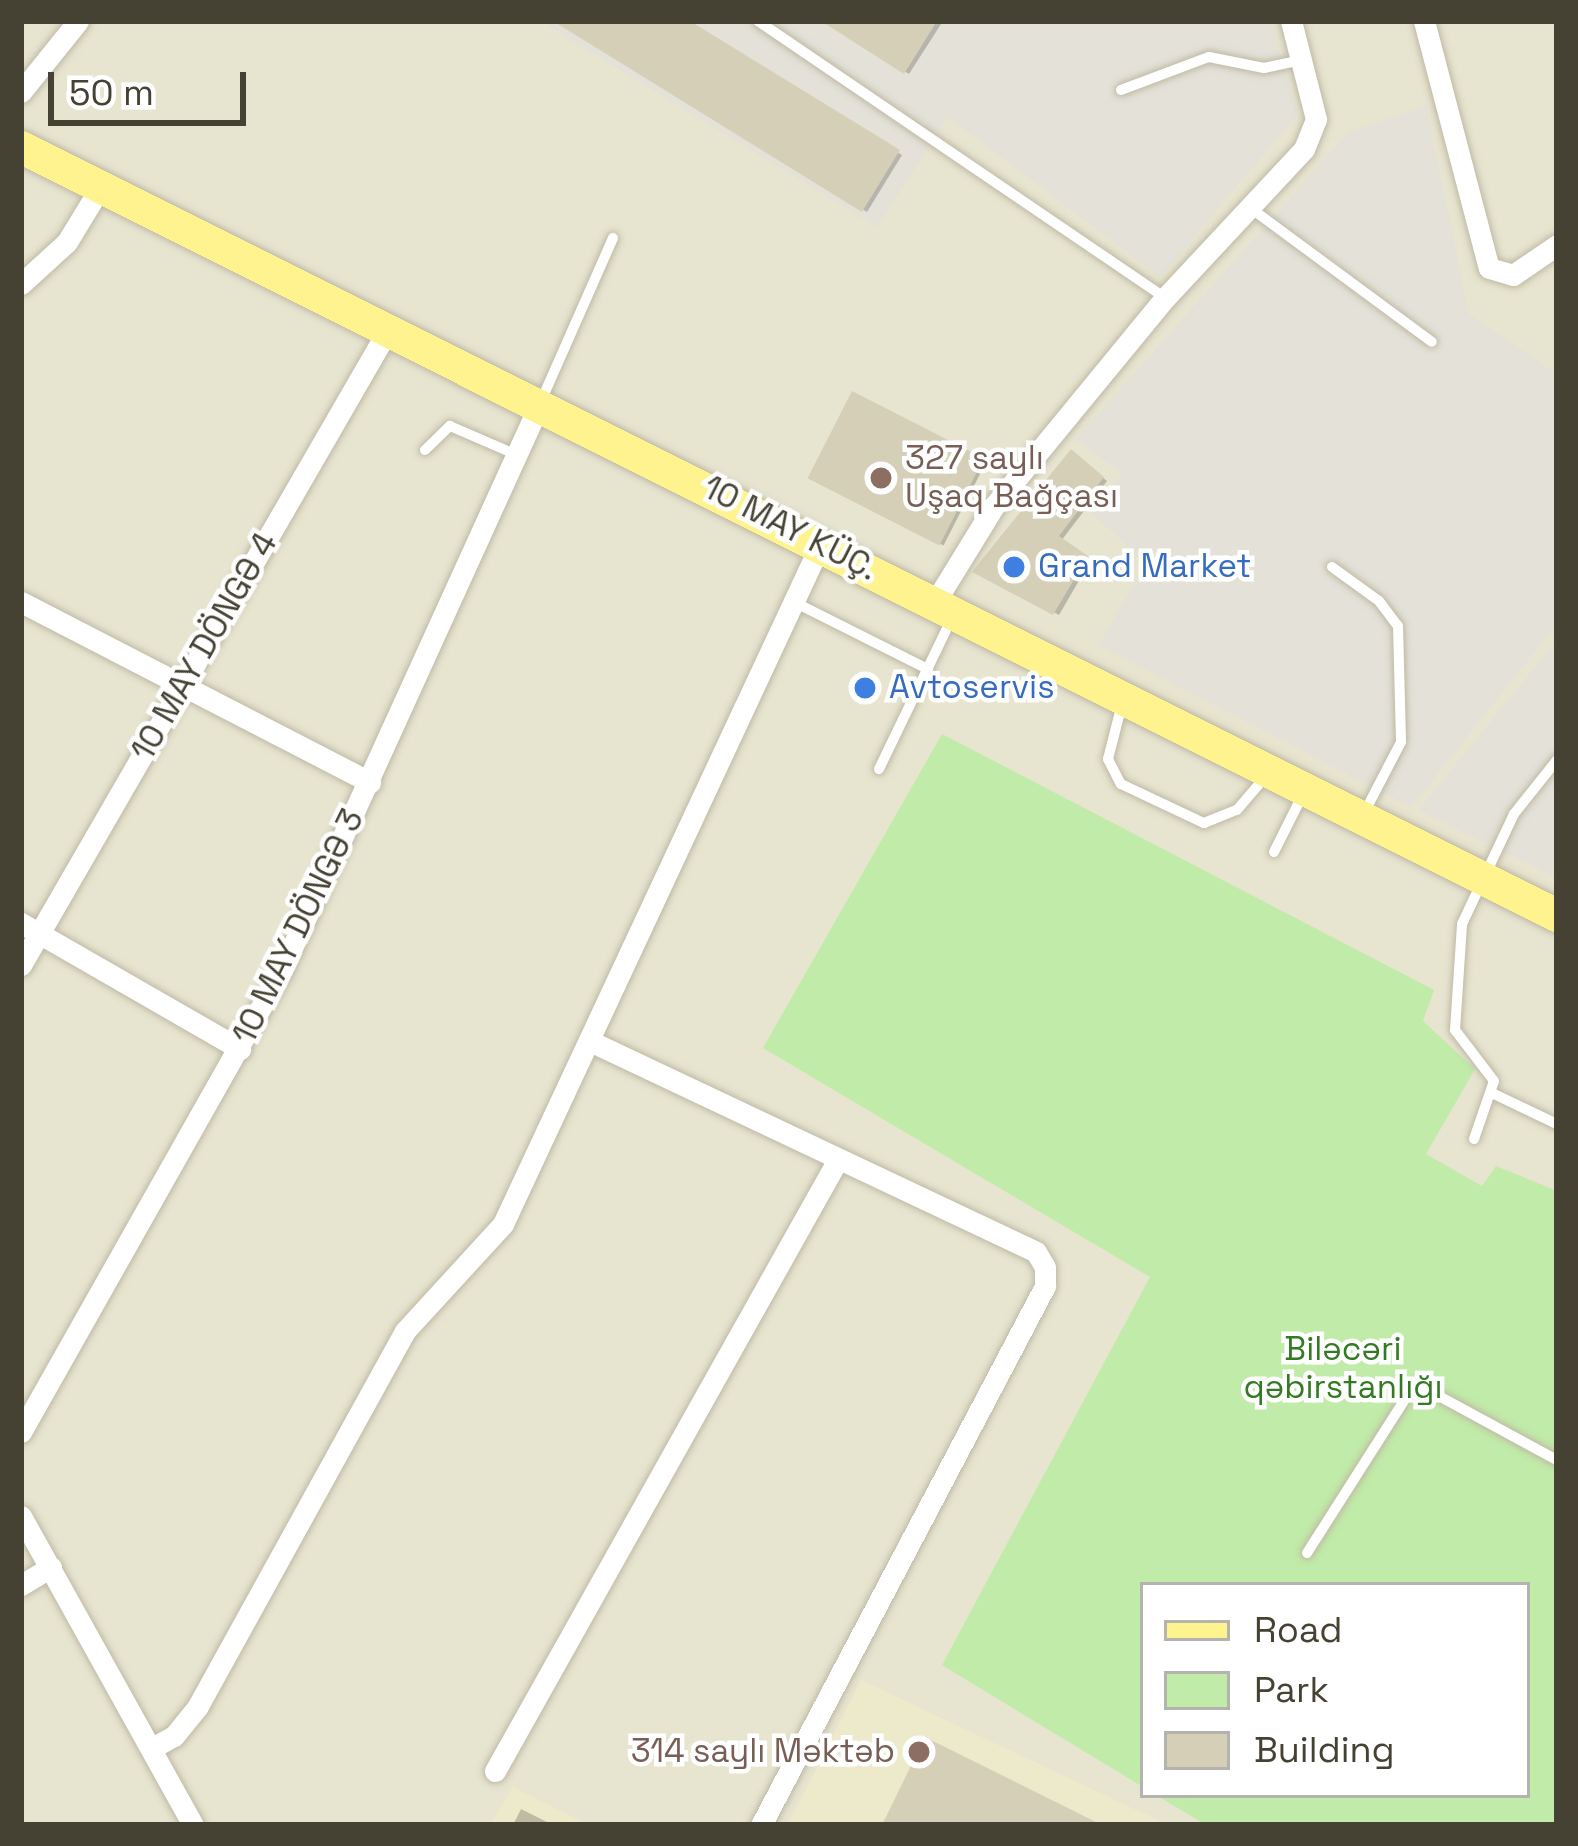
<!DOCTYPE html>
<meta charset="utf-8">
<style>
body{margin:0}
#map{position:relative;width:1578px;height:1846px;overflow:hidden;background:#f3f1e3;font-family:"Space Grotesk",sans-serif}
div>[style]{position:absolute}
[style*='--x']{left:calc(var(--x)*1px);top:calc(var(--y)*1px);width:calc(var(--w)*1px);rotate:calc(var(--a)*1deg)}
.residential>*{inset:0;background:#e7e4d0}
.industrial>*{inset:0;background:#e4e1d8}
.education>*{inset:0;background:#edeacb}
.green>*{inset:0;background:#c1eba8}
.shadow>*{inset:0;background:#0003;transform-origin:0 0}
.building>*{inset:0;background:#d5cfb7;transform-origin:0 0}
.roads{filter:drop-shadow(0 0 3px #bfbaa5) drop-shadow(0 0 3px #bfbaa5)}
.service>*{height:10px;margin:-5px;padding:0 5px;transform-origin:5px;border-radius:5px;background:#fff}
.minor>*{height:21px;margin:-10.5px;padding:0 10.5px;transform-origin:10.5px;border-radius:10.5px;background:#fff}
.primary>*{height:33px;margin:-16.5px;padding:0 16.5px;transform-origin:16.5px;border-radius:16.5px;background:#fff38f}
.dots>*{width:33px;height:33px;translate:-50% -50%;box-sizing:border-box;border:6px solid #fff;border-radius:50%}
span{translate:-50% -50%;white-space:nowrap;text-align:center;line-height:1.15;-webkit-text-stroke:9px #fff;paint-order:stroke}
.education-label{font-size:33px;color:#785e54}
.left{translate:0 -50%;text-align:left}
.right{translate:-100% -50%;text-align:right}
.street-label{font-size:33px;color:#454133}
.shop-label{font-size:33px;color:#366cbe}
.park-label{font-size:33px;color:#347a22}
.frame{position:absolute;inset:0;border:24px solid #454133;pointer-events:none}
.legend{position:absolute;left:1140px;top:1582px;width:390px;height:216px;box-sizing:border-box;background:#fff;border:3px solid #b5b3ad;margin:0;padding:15px 21px;list-style:none;font-size:36px;color:#454133}
.legend li{display:flex;align-items:center;gap:24px;height:60px}
.legend b{width:60px;border:3px solid #b5b3ad}
.scale{position:absolute;left:48px;top:72px;width:198px;height:54px;box-sizing:border-box;border:6px solid #454133;border-top:0;padding-left:15px;font-size:36px;line-height:42px;white-space:nowrap;color:#454133;-webkit-text-stroke:9px #fff;paint-order:stroke}
</style>
<div id="map">
<div class="residential">
<i style="clip-path:polygon(evenodd,21px 21px,1557px 21px,1557px 1825px,21px 1825px,21px 21px,1143px 1585px,1527px 1585px,1527px 1795px,1143px 1795px,1143px 1585px)"></i>
</div>
<div class="industrial">
<i style="clip-path:polygon(540px 21px,1270px 21px,1298px 114px,1160px 277px,948px 117px,877px 227px)"></i>
<i style="clip-path:polygon(1426px 106px,1469px 314px,1557px 374px,1557px 624px,1411px 807px,1099px 645px,1146px 563px,1091px 512px,1122px 474px,1076px 439px,1349px 132px)"></i>
<i style="clip-path:polygon(1557px 640px,1557px 878px,1419px 810px)"></i>
</div>
<div class="education">
<i style="clip-path:polygon(861px 1680px,1168px 1825px,788px 1825px)"></i>
<i style="clip-path:polygon(513px 1787px,589px 1825px,490px 1825px)"></i>
</div>
<div class="green">
<i style="clip-path:polygon(942px 734px,1434px 990px,1423px 1021px,1475px 1069px,1426px 1154px,1482px 1186px,1496px 1166px,1557px 1191px,1557px 1825px,1206px 1825px,1156px 1795px,1527px 1795px,1527px 1585px,1143px 1585px,1143px 1787px,942px 1665px,1150px 1277px,763px 1048px)"></i>
</div>
<div class="shadow">
<i style="clip-path:polygon(559px 21px,685px 21px,902px 155px,867px 212px)"></i>
<i style="clip-path:polygon(826px 21px,943px 21px,909px 74px)"></i>
<i style="left:853px;top:395px;width:149px;height:93px;rotate:27deg"></i>
<i style="clip-path:polygon(1075px 456px,1107px 481px,1061px 541px,1091px 560px,1059px 615px,976px 571px)"></i>
<i style="clip-path:polygon(521px 1809px,553px 1825px,513px 1825px)"></i>
</div>
<div class="building">
<i style="clip-path:polygon(553px 21px,690px 21px,900px 150px,862px 212px)"></i>
<i style="clip-path:polygon(821px 21px,937px 21px,904px 74px)"></i>
<i style="left:852px;top:391px;width:148px;height:98px;rotate:27deg"></i>
<i style="clip-path:polygon(1071px 449px,1104px 477px,1059px 536px,1088px 556px,1053px 615px,972px 572px)"></i>
<i style="clip-path:polygon(925px 1737px,1102px 1825px,882px 1825px)"></i>
</div>
<div class="roads">
<div class="service">
<i style="--x:758;--y:21;--w:492;--a:34.2"></i>
<i style="--x:1121;--y:90;--w:94;--a:-20.6"></i>
<i style="--x:1209;--y:57;--w:56;--a:11.3"></i>
<i style="--x:1264;--y:68;--w:39;--a:-12"></i>
<i style="--x:1249;--y:207;--w:227;--a:36.4"></i>
<i style="--x:542;--y:399;--w:176;--a:-66.2"></i>
<i style="--x:425;--y:450;--w:35;--a:-44"></i>
<i style="--x:450;--y:426;--w:73;--a:23.4"></i>
<i style="--x:1332;--y:567;--w:58;--a:35.9"></i>
<i style="--x:1379;--y:601;--w:31;--a:53"></i>
<i style="--x:1398;--y:626;--w:116;--a:88.5"></i>
<i style="--x:1401;--y:742;--w:80;--a:117.5"></i>
<i style="--x:794;--y:602;--w:150;--a:26.6"></i>
<i style="--x:1122;--y:704;--w:57;--a:104.3"></i>
<i style="--x:1108;--y:759;--w:28;--a:63"></i>
<i style="--x:1121;--y:784;--w:92;--a:25.2"></i>
<i style="--x:1204;--y:823;--w:35;--a:-22"></i>
<i style="--x:1237;--y:810;--w:45;--a:-49.5"></i>
<i style="--x:879;--y:769;--w:165;--a:-64.2"></i>
<i style="--x:1274;--y:852;--w:63;--a:-63.4"></i>
<i style="--x:1494;--y:1094;--w:70;--a:25.5"></i>
<i style="--x:1474;--y:1139;--w:61;--a:-71"></i>
<i style="--x:1494;--y:1081;--w:64;--a:-127.4"></i>
<i style="--x:1455;--y:1030;--w:106;--a:-86.2"></i>
<i style="--x:1462;--y:924;--w:122;--a:-64.7"></i>
<i style="--x:1514;--y:814;--w:69;--a:-51.5"></i>
<i style="--x:1307;--y:1553;--w:193;--a:-57.5"></i>
<i style="--x:1411;--y:1390;--w:15;--a:-4"></i>
<i style="--x:1426;--y:1389;--w:149;--a:28.5"></i>
</div>
<div class="minor">
<i style="--x:1424;--y:21;--w:255;--a:75.3"></i>
<i style="--x:1489;--y:268;--w:25;--a:16"></i>
<i style="--x:1513;--y:275;--w:53;--a:-34.3"></i>
<i style="--x:21;--y:92;--w:91;--a:-51.2"></i>
<i style="--x:21;--y:284;--w:62;--a:-42.4"></i>
<i style="--x:67;--y:242;--w:66;--a:-58.7"></i>
<i style="--x:21;--y:602;--w:393;--a:27.3"></i>
<i style="--x:935;--y:602;--w:113;--a:-58.4"></i>
<i style="--x:994;--y:506;--w:269;--a:-50.6"></i>
<i style="--x:1165;--y:298;--w:204;--a:-47"></i>
<i style="--x:1304;--y:149;--w:32;--a:-68"></i>
<i style="--x:1316;--y:119;--w:101;--a:-104.3"></i>
<i style="--x:21;--y:923;--w:253;--a:29.9"></i>
<i style="--x:21;--y:965;--w:736;--a:-59.98"></i>
<i style="--x:592;--y:1042;--w:491;--a:25.3"></i>
<i style="--x:1036;--y:1252;--w:17;--a:59"></i>
<i style="--x:1045;--y:1267;--w:19;--a:90"></i>
<i style="--x:1045;--y:1286;--w:609;--a:117.78"></i>
<i style="--x:21;--y:1432;--w:531;--a:-60.54"></i>
<i style="--x:282;--y:970;--w:623;--a:-65.53"></i>
<i style="--x:21;--y:1516;--w:354;--a:60.9"></i>
<i style="--x:21;--y:1585;--w:35;--a:-31"></i>
<i style="--x:152;--y:1748;--w:25;--a:-29"></i>
<i style="--x:174;--y:1736;--w:38;--a:-51"></i>
<i style="--x:198;--y:1706;--w:428;--a:-61.1"></i>
<i style="--x:405;--y:1331;--w:145;--a:-47.5"></i>
<i style="--x:503;--y:1224;--w:749;--a:-64.97"></i>
<i style="--x:495;--y:1771;--w:699;--a:-60.72"></i>
</div>
<div class="primary">
<i style="--x:21;--y:147;--w:1717;--a:26.57"></i>
</div>
</div>
<div class="dots">
<i style="left:881px;top:478px;background:#8d6e63"></i>
<i style="left:1014px;top:567px;background:#3f7fe0"></i>
<i style="left:865px;top:688px;background:#3f7fe0"></i>
<i style="left:919px;top:1752px;background:#8d6e63"></i>
</div>
<div class="education-label">
<span class="left" style="left:905px;top:478px">327 saylı<br>Uşaq Bağçası</span>
<span class="right" style="left:895px;top:1752px">314 saylı Məktəb</span>
</div>
<div class="street-label">
<span style="left:790px;top:529px;rotate:27deg">10 MAY KÜÇ.</span>
<span style="left:205px;top:647px;rotate:-60deg">10 MAY DÖNGƏ 4</span>
<span style="left:299px;top:927px;rotate:-64deg">10 MAY DÖNGƏ 3</span>
</div>
<div class="shop-label">
<span class="left" style="left:1038px;top:567px">Grand Market</span>
<span class="left" style="left:889px;top:688px">Avtoservis</span>
</div>
<div class="park-label">
<span style="left:1343px;top:1369px">Biləcəri<br>qəbirstanlığı</span>
</div>
<div class="frame"></div>
<ul class="legend">
<li><b style="height:15px;background:#fff38f"></b>Road</li>
<li><b style="height:33px;background:#c1eba8"></b>Park</li>
<li><b style="height:33px;background:#d5cfb7"></b>Building</li>
</ul>
<div class="scale">50 m</div>
</div>
